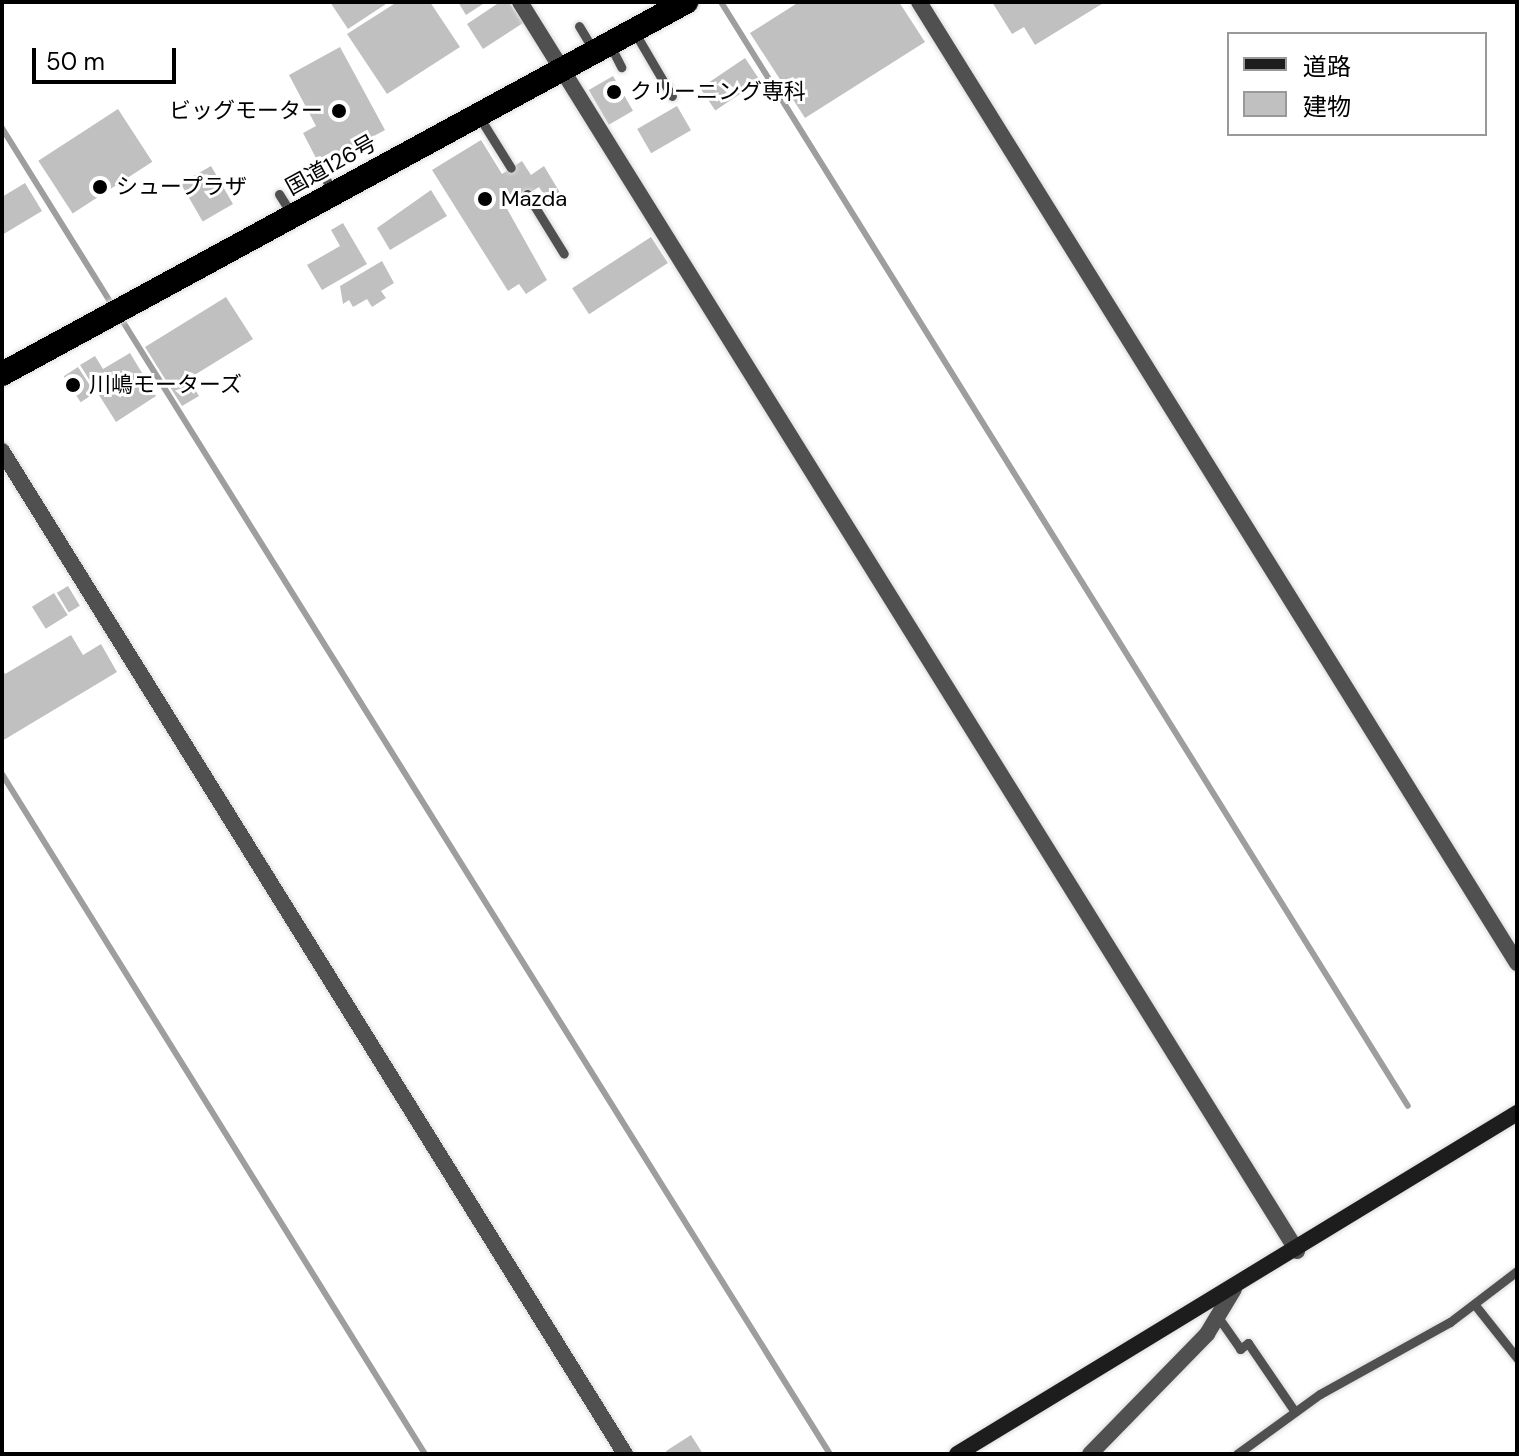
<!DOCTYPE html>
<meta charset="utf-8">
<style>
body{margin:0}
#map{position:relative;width:1519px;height:1456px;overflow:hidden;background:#fff;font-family:"DM Sans","Noto Sans JP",sans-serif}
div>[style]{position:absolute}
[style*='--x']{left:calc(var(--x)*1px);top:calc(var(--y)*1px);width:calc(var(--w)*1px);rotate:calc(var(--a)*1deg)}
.stream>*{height:6px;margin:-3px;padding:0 3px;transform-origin:3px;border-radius:3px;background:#9e9e9e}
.building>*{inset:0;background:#c0c0c0;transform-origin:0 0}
.roads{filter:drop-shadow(0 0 2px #dbdbdb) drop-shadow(0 0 2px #dbdbdb)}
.lane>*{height:9px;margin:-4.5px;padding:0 4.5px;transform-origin:4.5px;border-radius:4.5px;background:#505050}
.street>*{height:16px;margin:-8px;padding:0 8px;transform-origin:8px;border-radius:8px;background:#505050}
.secondary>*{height:16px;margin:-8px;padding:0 8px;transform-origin:8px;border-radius:8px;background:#1d1d1d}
.highway>*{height:24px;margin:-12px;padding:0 12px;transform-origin:12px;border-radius:12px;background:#000}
.dots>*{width:22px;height:22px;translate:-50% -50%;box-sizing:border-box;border:4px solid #fff;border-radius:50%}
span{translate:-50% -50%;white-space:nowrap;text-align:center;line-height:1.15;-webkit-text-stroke:6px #fff;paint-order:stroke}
.poi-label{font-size:22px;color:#000}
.left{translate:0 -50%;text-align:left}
.right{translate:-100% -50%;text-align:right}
.street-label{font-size:22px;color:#000}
.frame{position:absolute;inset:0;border:4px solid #000;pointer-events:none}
.legend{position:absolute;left:1227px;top:32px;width:260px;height:104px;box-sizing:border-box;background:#fff;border:2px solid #999;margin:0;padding:10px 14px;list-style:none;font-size:24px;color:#000}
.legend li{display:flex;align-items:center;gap:16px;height:40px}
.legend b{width:40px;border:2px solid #999}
.scale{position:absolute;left:32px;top:48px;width:144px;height:36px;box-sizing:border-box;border:4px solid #000;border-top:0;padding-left:10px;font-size:24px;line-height:28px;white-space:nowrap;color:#000;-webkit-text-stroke:6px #fff;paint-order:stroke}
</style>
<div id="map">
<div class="stream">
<i style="--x:721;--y:2;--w:1300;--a:58.11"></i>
<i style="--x:2;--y:128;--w:212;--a:58.1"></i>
<i style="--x:120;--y:317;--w:1340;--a:58.02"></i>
<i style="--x:2;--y:774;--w:801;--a:58.12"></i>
</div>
<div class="building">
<i style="clip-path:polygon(330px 2px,389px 2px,348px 29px)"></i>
<i style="clip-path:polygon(397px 2px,430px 2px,460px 47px,387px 94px,347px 34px)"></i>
<i style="clip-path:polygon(458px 2px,486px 2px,466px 15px)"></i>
<i style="clip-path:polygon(500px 2px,509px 2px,523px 23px,483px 49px,467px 24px)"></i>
<i style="clip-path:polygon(799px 2px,899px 2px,925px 42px,805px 118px,750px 33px)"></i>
<i style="clip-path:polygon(992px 2px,1105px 2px,1035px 45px,1024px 27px,1012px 34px)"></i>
<i style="clip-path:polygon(340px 47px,385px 130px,333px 158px,330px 153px,317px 160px,303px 133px,316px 126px,289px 75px)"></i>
<i style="left:745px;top:58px;width:27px;height:54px;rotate:56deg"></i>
<i style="left:613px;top:76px;width:40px;height:28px;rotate:60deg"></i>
<i style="left:677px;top:106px;width:28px;height:46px;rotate:60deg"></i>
<i style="left:118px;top:109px;width:63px;height:95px;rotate:57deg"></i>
<i style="clip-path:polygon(481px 140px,502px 174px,522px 161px,531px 175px,544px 166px,562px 196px,550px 204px,539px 187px,506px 207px,547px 280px,526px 294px,519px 284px,508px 291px,432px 170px)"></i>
<i style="left:211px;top:166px;width:44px;height:35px;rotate:60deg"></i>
<i style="clip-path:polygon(25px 183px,42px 211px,2px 235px,2px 197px)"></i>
<i style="clip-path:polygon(431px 190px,447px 216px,390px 250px,377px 228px)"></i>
<i style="clip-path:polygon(343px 223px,367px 264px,322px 290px,307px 265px,340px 246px,331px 230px)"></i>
<i style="left:651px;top:237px;width:31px;height:94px;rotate:57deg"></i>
<i style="clip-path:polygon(382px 261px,394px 283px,381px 291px,386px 298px,372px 307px,367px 299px,353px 307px,349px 300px,343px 304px,340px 286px)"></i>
<i style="clip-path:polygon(226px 297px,253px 339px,188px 379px,199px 396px,182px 406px,145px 347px)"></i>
<i style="clip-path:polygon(130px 353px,156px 396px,116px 422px,80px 365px,95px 356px,103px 369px)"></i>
<i style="left:78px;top:367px;width:31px;height:17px;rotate:57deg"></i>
<i style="left:68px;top:586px;width:23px;height:13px;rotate:59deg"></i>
<i style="left:54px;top:593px;width:26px;height:26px;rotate:58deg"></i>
<i style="clip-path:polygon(71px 635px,83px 655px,101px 644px,117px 672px,2px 741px,2px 669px,5px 674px)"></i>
<i style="clip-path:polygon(691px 1435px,703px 1454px,668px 1454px,666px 1451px)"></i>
</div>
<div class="roads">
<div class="lane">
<i style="--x:579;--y:26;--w:27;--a:59"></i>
<i style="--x:635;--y:33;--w:73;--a:59.6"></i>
<i style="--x:610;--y:45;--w:25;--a:63"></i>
<i style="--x:478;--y:115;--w:62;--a:58.1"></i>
<i style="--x:320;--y:170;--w:25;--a:58"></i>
<i style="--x:279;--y:194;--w:25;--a:58"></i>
<i style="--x:527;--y:194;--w:70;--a:58.3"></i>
<i style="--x:1475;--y:1305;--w:68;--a:51.6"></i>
<i style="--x:1218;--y:1317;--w:39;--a:55"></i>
<i style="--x:1240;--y:1349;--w:10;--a:-37"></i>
<i style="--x:1248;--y:1343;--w:83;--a:55.7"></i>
<i style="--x:1237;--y:1454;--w:102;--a:-35.9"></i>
<i style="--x:1320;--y:1394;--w:149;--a:-29"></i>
<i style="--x:1450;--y:1322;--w:84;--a:-37.3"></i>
</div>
<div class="street">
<i style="--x:520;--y:2;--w:1471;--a:58.11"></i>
<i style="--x:919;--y:2;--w:1132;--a:58.11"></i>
<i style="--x:2;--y:451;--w:1181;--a:58.15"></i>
<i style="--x:1090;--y:1454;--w:168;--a:-45.7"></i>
<i style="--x:1207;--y:1334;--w:52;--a:-59"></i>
</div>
<div class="secondary">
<i style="--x:957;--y:1454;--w:656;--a:-31.34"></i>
</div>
<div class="highway">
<i style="--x:2;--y:374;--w:779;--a:-28.54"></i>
</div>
</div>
<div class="dots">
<i style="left:614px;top:92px;background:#000"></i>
<i style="left:339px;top:111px;background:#000"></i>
<i style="left:100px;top:187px;background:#000"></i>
<i style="left:485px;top:199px;background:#000"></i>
<i style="left:73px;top:385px;background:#000"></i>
</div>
<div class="poi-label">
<span class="left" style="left:630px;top:92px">クリーニング専科</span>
<span class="right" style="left:323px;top:111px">ビッグモーター</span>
<span class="left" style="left:116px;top:187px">シュープラザ</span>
<span class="left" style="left:501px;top:199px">Mazda</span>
<span class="left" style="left:89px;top:385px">川嶋モーターズ</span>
</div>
<div class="street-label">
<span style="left:331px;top:165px;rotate:-29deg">国道126号</span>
</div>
<div class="frame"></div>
<ul class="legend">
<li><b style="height:10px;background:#1d1d1d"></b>道路</li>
<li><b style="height:22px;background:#c0c0c0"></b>建物</li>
</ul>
<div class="scale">50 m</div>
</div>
